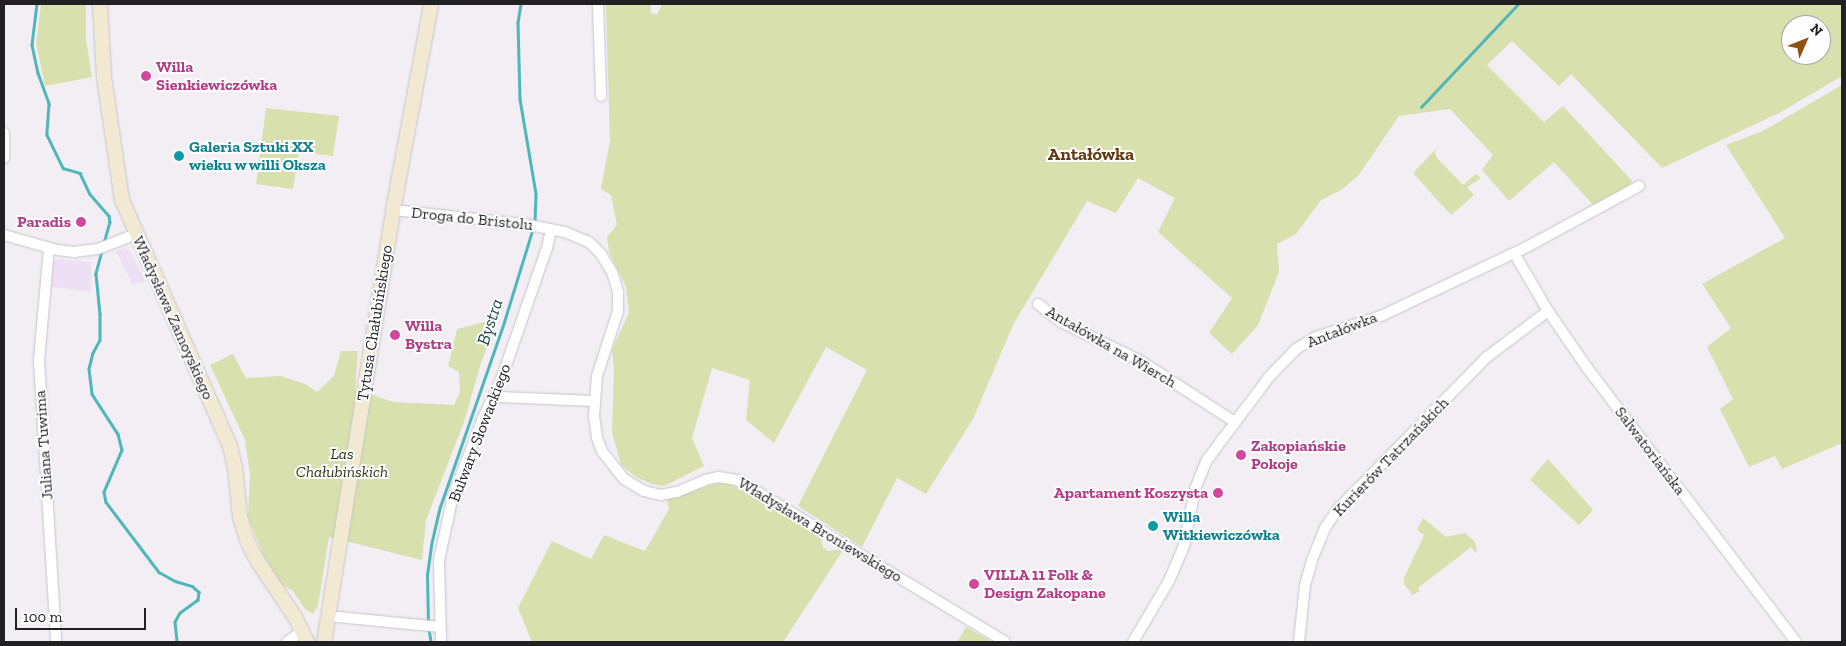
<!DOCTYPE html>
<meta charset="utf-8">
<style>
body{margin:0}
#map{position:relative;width:1846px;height:646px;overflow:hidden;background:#f2eef4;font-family:"Zilla Slab",serif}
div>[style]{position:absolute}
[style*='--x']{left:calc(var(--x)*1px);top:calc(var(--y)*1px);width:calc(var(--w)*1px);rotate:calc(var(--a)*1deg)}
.commercial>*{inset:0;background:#eee0f4}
.green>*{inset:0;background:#d8e0ad}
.stream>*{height:2.5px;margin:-1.25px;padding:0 1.25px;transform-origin:1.25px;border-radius:1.25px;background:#4fb7ba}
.roads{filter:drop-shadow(0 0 1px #c8c5ca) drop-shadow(0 0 1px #c8c5ca)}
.street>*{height:10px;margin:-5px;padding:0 5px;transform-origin:5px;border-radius:5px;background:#fff}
.secondary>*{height:14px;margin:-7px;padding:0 7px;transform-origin:7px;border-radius:7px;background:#f1e9d1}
.dots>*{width:14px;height:14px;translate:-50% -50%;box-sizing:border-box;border:2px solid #fefdff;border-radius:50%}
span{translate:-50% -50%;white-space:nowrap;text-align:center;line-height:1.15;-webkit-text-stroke:4px #fefdff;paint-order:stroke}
.hotel-label{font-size:16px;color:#b23c85;font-weight:700}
.left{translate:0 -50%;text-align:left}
.right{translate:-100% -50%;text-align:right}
.culture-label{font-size:16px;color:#0d838f;font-weight:700}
.street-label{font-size:16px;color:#212022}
.park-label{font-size:16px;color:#303313;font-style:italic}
.neighbourhood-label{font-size:18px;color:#63390f;font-weight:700}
.water-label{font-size:18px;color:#1b4a4b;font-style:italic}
.frame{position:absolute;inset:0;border:5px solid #212022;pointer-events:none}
.north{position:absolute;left:1781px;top:15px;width:50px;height:50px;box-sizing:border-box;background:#fefdff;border:1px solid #a6a5a7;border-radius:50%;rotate:46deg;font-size:14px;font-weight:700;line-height:20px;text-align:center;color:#212022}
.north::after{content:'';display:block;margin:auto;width:18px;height:22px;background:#8f5213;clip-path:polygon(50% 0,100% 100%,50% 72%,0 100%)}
.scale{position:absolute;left:15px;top:608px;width:131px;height:22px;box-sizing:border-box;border:2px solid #212022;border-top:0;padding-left:6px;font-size:15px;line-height:18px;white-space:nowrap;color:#212022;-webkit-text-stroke:4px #fefdff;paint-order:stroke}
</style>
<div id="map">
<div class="commercial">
<i style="clip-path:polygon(125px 248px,130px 251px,146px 282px,132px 284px,116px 251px)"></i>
<i style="clip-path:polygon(57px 259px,91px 262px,91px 292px,48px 286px,51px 262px)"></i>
</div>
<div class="green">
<i style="clip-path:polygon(41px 4px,86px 4px,86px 39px,92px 77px,45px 86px,36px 43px)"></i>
<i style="clip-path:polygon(evenodd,606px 4px,650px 4px,651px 13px,657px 15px,662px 4px,1842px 4px,1842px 76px,1779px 113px,1662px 168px,1571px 74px,1559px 86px,1512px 41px,1487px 65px,1544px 122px,1563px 106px,1633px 182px,1595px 207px,1554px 162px,1509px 201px,1482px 170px,1493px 155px,1450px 109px,1399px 116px,1358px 176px,1341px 190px,1321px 200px,1296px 234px,1277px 244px,1279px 272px,1258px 325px,1232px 354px,1209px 333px,1232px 298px,1158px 232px,1175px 198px,1138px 178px,1116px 213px,1087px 201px,1014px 323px,973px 419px,926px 494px,897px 478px,862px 547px,798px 506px,867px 370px,826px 347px,774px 443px,746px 420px,750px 380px,712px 368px,692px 438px,704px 466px,664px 486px,652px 484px,636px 477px,621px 465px,612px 432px,614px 369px,612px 350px,629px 312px,626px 287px,609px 252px,607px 237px,617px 225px,611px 195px,601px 189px,610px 141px,606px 4px,1791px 25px,1821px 25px,1821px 55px,1791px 55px,1791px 25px)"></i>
<i style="clip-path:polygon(1842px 85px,1842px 443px,1782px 469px,1775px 456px,1749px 467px,1720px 409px,1733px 399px,1707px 347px,1731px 328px,1702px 284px,1785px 238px,1726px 145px,1763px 131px)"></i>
<i style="clip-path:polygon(266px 108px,339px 116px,333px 156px,299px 152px,293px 189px,256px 184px)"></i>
<i style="clip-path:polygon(1436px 149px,1435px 154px,1438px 159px,1463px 185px,1476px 174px,1481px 178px,1467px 187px,1474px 195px,1451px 215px,1413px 173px)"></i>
<i style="clip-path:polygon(497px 319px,480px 366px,464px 422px,426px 520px,422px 560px,329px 537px,318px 606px,313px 614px,305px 609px,292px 590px,282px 585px,264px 556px,248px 517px,250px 475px,245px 440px,210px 365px,233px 354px,246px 378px,281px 376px,305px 384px,317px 392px,334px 376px,341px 351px,358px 351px,355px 389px,393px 402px,454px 405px,460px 392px,459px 372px,448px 366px,457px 329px)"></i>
<i style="clip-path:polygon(1548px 459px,1593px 510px,1579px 525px,1530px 480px)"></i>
<i style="clip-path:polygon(727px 483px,756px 496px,820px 535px,823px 547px,828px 551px,842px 549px,842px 552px,783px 642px,532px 642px,518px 608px,552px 541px,591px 559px,604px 535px,645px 551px,669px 509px,667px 500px,713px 484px)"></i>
<i style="clip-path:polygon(1423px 518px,1446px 537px,1465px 533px,1475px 542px,1477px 552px,1476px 553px,1471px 547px,1418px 588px,1420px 591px,1410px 596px,1412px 594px,1404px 584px,1404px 578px,1424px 535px,1417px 530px)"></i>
<i style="clip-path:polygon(966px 627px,992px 642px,957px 642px)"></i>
</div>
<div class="stream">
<i style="--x:37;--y:4;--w:41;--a:97"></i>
<i style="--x:32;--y:45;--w:29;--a:78"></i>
<i style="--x:38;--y:73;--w:33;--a:70"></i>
<i style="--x:49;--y:104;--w:31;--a:94"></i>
<i style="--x:47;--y:135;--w:37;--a:64"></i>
<i style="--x:63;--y:168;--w:18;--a:16"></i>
<i style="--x:80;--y:173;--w:23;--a:65"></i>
<i style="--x:90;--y:194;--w:29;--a:49"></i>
<i style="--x:109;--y:216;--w:6;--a:81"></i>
<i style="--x:110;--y:222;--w:22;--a:106"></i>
<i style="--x:521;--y:4;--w:18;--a:99"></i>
<i style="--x:518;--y:22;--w:77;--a:88.5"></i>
<i style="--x:520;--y:99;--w:96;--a:80.4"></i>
<i style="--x:536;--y:194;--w:29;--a:92"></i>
<i style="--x:1421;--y:107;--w:141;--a:-46.7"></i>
<i style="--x:102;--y:251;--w:24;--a:105"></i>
<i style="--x:96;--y:274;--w:40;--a:84.3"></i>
<i style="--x:100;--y:314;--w:26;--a:90"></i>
<i style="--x:100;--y:340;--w:15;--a:118"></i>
<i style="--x:93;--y:353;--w:16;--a:104"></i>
<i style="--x:89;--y:369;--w:25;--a:83"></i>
<i style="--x:92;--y:394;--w:48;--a:57"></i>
<i style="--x:118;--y:434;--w:16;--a:76"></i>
<i style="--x:122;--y:450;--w:46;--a:113.2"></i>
<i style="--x:104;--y:492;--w:10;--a:79"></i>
<i style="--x:106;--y:502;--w:88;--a:52.9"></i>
<i style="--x:159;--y:572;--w:18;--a:29"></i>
<i style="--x:175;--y:581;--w:18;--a:16"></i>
<i style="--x:192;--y:586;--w:9;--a:41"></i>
<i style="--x:199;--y:592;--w:8;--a:97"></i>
<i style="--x:198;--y:600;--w:22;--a:144"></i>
<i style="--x:180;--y:613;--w:10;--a:119"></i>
<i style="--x:175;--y:622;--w:20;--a:84"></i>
<i style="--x:428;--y:623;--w:48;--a:-91.2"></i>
<i style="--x:427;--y:575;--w:30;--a:-82"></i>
<i style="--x:431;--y:545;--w:39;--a:-77"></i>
<i style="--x:440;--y:507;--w:196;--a:-70.9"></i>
<i style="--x:504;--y:322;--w:98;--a:-72.9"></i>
<i style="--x:429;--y:629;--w:13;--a:81"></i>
</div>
<div class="roads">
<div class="street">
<i style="--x:598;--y:4;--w:92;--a:88.1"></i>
<i style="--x:4;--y:133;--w:25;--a:90"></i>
<i style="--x:393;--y:210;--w:133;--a:6.1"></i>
<i style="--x:525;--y:224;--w:41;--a:11.3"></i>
<i style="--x:565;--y:232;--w:26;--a:23"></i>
<i style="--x:589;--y:242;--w:17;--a:45"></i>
<i style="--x:601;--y:254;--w:21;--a:59"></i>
<i style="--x:612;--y:272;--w:21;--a:73"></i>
<i style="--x:618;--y:292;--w:19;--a:90"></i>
<i style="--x:618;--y:311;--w:68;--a:107.9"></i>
<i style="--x:597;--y:376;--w:40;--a:94.3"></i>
<i style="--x:594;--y:416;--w:22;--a:82"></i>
<i style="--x:597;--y:438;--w:14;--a:69"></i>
<i style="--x:602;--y:451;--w:36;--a:52"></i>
<i style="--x:624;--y:479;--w:23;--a:31"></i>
<i style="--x:644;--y:491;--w:17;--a:13"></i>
<i style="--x:661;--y:495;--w:16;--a:-11"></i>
<i style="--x:677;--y:492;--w:30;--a:-23"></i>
<i style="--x:705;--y:480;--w:13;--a:-13"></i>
<i style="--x:718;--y:477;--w:20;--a:9"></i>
<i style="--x:738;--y:480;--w:312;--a:31.2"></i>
<i style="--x:4;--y:235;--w:55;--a:15.8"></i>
<i style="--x:57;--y:250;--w:17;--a:7"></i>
<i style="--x:74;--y:252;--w:24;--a:-7"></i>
<i style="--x:98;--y:249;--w:41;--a:-21.5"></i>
<i style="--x:49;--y:248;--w:113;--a:95.1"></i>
<i style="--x:39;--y:361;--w:282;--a:86.5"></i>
<i style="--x:1514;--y:253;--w:67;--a:59.6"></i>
<i style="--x:1548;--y:311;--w:70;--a:55.4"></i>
<i style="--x:1588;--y:369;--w:343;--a:52.7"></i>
<i style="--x:1038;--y:304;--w:29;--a:38"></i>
<i style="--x:1061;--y:322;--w:87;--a:26"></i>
<i style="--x:1139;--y:360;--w:114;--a:32.9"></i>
<i style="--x:491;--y:399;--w:9;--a:-13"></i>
<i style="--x:500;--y:397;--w:94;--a:2.4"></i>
<i style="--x:328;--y:616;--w:113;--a:5.6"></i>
<i style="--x:287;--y:642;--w:19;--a:-36"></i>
<i style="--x:441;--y:642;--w:82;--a:-91.4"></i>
<i style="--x:439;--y:560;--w:66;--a:-77.7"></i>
<i style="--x:453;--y:496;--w:84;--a:-69"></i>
<i style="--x:483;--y:418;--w:45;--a:-65.1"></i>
<i style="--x:502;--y:377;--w:137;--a:-70.8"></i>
<i style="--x:547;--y:248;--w:19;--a:-78"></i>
<i style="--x:1133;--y:642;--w:71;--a:-59.5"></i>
<i style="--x:1169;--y:581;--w:38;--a:-67"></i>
<i style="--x:1184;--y:546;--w:58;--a:-79.1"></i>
<i style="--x:1195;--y:489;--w:31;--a:-68"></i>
<i style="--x:1207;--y:460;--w:104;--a:-53.2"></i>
<i style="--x:1269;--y:377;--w:39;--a:-46"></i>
<i style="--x:1296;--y:349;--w:23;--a:-31"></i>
<i style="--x:1316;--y:337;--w:68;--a:-17.9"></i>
<i style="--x:1381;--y:316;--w:159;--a:-25.3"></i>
<i style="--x:1525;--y:248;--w:130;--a:-28.5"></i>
<i style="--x:1299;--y:642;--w:57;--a:-84"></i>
<i style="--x:1305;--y:585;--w:26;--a:-74"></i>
<i style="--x:1312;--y:560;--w:35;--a:-68"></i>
<i style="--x:1325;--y:528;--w:22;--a:-56"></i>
<i style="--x:1337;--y:510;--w:214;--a:-45.6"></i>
<i style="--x:1487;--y:357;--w:76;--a:-37"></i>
</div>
<div class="secondary">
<i style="--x:100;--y:4;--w:73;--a:86.9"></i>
<i style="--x:104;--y:77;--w:124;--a:81.7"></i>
<i style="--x:122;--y:200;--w:269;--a:66.3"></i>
<i style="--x:230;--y:446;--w:22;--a:77"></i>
<i style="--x:235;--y:467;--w:50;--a:84.3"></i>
<i style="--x:240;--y:517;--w:27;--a:73"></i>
<i style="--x:248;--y:543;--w:21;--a:62"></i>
<i style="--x:258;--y:562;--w:66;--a:56.1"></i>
<i style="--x:295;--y:617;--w:28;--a:64"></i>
<i style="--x:324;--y:642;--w:437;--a:-80.9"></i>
<i style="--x:393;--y:210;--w:209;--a:-79.5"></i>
</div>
</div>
<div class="dots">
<i style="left:146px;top:76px;background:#d1479c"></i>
<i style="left:179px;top:156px;background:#0f9aa8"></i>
<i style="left:81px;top:222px;background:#d1479c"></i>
<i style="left:395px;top:335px;background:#d1479c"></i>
<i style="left:1241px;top:455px;background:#d1479c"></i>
<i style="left:1218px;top:493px;background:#d1479c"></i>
<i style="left:1153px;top:526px;background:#0f9aa8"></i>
<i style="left:974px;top:584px;background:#d1479c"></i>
</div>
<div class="hotel-label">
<span class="left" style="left:156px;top:76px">Willa<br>Sienkiewiczówka</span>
<span class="right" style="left:71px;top:222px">Paradis</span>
<span class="left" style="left:405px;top:335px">Willa<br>Bystra</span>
<span class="left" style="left:1251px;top:455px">Zakopiańskie<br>Pokoje</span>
<span class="right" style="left:1208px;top:493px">Apartament Koszysta</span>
<span class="left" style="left:984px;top:584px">VILLA 11 Folk &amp;<br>Design Zakopane</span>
</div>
<div class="culture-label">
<span class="left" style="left:189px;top:156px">Galeria Sztuki XX<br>wieku w willi Oksza</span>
<span class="left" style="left:1163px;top:526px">Willa<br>Witkiewiczówka</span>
</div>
<div class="street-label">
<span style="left:472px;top:219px;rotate:6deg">Droga do Bristolu</span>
<span style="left:173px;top:318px;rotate:66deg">Władysława Zamoyskiego</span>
<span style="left:375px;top:323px;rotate:-81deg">Tytusa Chałubińskiego</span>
<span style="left:1342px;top:330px;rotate:-21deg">Antałówka</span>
<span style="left:1111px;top:347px;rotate:30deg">Antałówka na Wierch</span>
<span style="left:480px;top:433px;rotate:-69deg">Bulwary Słowackiego</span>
<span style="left:44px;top:445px;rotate:-94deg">Juliana Tuwima</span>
<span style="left:1650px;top:451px;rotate:53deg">Salwatoriańska</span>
<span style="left:1391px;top:457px;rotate:-46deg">Kurierów Tatrzańskich</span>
<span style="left:820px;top:530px;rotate:31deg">Władysława Broniewskiego</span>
</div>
<div class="park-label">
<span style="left:342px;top:463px">Las<br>Chałubińskich</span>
</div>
<div class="neighbourhood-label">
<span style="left:1091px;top:154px">Antałówka</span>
</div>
<div class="water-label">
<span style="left:490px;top:322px;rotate:-72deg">Bystra</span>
</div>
<div class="frame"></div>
<div class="north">N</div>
<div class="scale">100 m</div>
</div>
